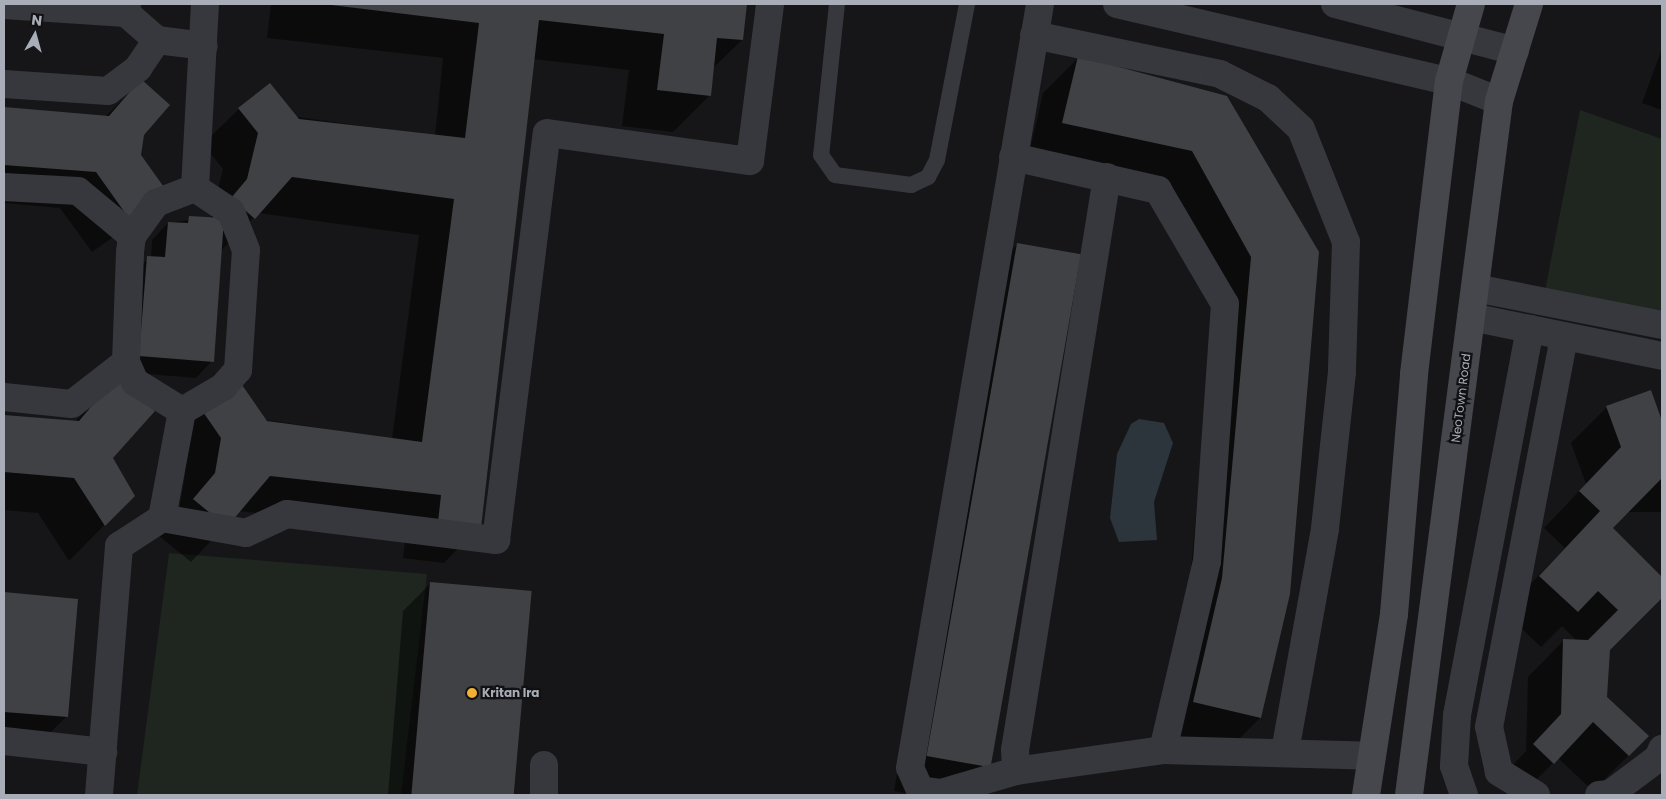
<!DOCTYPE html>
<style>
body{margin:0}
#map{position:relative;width:1666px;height:799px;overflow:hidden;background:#161618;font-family:Poppins,sans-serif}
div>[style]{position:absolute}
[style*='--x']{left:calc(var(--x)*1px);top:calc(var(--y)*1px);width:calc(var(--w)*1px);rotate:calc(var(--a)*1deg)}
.green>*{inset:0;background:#1e261f}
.water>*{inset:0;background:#2c353c}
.shadow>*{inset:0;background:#0007}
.building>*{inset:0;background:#404145;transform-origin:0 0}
.lane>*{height:16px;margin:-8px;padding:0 8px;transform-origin:8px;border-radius:8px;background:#37383d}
.street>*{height:28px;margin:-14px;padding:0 14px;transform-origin:14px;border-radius:14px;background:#37383d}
.secondary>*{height:28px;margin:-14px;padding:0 14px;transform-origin:14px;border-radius:14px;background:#45474d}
.dots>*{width:14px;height:14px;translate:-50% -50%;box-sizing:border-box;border:2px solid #111113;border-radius:50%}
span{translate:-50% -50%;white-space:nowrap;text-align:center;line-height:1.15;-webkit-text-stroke:4.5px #111113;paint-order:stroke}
.street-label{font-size:12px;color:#a8adb8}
.poi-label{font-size:12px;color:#a8adb8;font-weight:700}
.left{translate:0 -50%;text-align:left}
.frame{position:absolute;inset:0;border:5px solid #a8adb8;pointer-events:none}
.north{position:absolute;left:10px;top:10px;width:50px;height:50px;-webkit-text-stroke:4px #111113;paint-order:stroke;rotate:7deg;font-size:14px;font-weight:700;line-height:20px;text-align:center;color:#a8adb8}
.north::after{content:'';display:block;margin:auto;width:18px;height:22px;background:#a8adb8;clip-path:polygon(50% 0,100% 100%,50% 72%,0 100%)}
</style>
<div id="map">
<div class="green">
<i style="clip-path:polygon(1580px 110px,1662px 139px,1662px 317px,1544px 296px)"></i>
<i style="clip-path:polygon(169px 553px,427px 574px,401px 795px,137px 795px)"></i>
</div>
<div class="water">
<i style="clip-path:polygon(1139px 419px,1164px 423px,1173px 443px,1154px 502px,1157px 540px,1119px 542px,1110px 518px,1117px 454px,1131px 424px)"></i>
</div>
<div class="shadow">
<i style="clip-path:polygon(271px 4px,746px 4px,742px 40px,712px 69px,709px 96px,673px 132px,622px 126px,629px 70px,533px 59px,479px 527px,444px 563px,403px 558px,406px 531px,239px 511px,191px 562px,158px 535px,179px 510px,185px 474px,166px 446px,202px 410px,392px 439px,419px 235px,258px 213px,220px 252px,212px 361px,196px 378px,124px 372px,131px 273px,151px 257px,152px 240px,168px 223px,211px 217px,223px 169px,203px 144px,239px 109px,435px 136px,443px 58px,267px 38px)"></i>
<i style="clip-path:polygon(1662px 48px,1662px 110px,1642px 103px)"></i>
<i style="clip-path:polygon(1078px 58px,1317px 252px,1260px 718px,1225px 753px,1159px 737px,1187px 614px,1216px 292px,1157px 185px,1028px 158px,1043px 93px)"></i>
<i style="clip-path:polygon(141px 81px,143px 135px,129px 226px,92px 252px,60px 208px,4px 203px,4px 108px,105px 117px)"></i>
<i style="clip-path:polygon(1018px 244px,991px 767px,917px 795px,894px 791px,982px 279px)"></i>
<i style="clip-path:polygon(116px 379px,112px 458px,133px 496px,69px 561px,38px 513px,4px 510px,4px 416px,75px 422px)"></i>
<i style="clip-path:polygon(1650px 391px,1662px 424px,1662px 512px,1627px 512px,1611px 528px,1662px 579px,1662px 596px,1609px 650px,1606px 697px,1629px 755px,1593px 791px,1558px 758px,1521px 795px,1498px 781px,1526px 751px,1528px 677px,1563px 641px,1577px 641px,1562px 626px,1541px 647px,1504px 612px,1565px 548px,1544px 528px,1586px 484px,1571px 443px,1607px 407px)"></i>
<i style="clip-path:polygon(430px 584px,530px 592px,514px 795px,388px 795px,403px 611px)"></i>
<i style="clip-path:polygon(4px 594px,76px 600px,67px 716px,31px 752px,4px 750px)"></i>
</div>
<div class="building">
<i style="clip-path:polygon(323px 4px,747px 4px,743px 40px,717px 38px,711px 96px,657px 90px,664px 34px,539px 20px,481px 528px,438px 522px,441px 495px,270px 476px,227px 527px,193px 499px,215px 473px,221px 438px,201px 409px,240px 382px,267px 421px,422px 442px,454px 199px,292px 177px,255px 219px,231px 198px,247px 179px,258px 133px,238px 108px,270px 83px,299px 119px,465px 138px,479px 23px)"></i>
<i style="clip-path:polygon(1078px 56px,1227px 96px,1319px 252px,1290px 594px,1261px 718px,1193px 702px,1222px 578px,1251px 257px,1192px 151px,1062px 123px)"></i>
<i style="clip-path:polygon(141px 79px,170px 105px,144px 135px,141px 155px,166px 190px,128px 217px,96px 172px,4px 165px,4px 107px,109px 116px)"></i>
<i style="clip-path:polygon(189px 216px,224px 218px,214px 362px,139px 356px,147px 256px,165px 257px,168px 222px,188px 223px)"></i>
<i style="left:1017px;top:243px;width:65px;height:521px;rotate:10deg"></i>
<i style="clip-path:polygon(116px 377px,155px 411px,113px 458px,135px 496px,105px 526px,74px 478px,4px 472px,4px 415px,79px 421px)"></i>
<i style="clip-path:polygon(1651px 390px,1662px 421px,1662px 478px,1613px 528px,1662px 577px,1662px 598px,1610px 650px,1607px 697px,1649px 736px,1629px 756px,1593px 722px,1554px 764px,1533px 744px,1561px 714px,1563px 639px,1588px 640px,1618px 610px,1598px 591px,1578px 612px,1539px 576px,1600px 511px,1579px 491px,1621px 447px,1606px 406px)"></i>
<i style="left:430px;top:582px;width:102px;height:214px;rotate:5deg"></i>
<i style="clip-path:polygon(4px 592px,78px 599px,68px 717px,4px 712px)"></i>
</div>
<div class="lane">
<i style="--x:837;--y:4;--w:152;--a:96"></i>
<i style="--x:821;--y:155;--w:24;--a:55"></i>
<i style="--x:835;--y:175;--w:77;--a:7.5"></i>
<i style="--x:911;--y:185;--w:19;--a:-25"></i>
<i style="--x:928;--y:177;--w:19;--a:-62"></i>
<i style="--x:937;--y:160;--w:159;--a:-79.1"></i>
</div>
<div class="street">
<i style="--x:1117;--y:4;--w:341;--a:13.1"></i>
<i style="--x:1449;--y:81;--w:54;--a:21.8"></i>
<i style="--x:1335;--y:4;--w:186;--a:14.6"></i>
<i style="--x:4;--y:5;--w:122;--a:3.8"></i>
<i style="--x:126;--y:13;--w:9;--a:-84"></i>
<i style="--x:126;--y:13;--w:41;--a:41.1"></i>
<i style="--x:157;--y:40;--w:47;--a:7.3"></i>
<i style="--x:1034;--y:35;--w:190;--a:11.8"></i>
<i style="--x:1220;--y:74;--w:54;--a:26.6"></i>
<i style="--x:1268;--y:98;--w:45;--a:43.2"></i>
<i style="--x:1301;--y:129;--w:122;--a:68.3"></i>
<i style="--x:1346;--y:242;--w:130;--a:91.8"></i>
<i style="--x:1342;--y:372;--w:158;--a:96.2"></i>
<i style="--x:1325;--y:529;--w:226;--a:100.2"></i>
<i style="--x:4;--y:84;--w:104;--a:3.9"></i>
<i style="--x:108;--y:91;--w:38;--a:-37"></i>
<i style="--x:138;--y:68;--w:34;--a:-56"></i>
<i style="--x:1013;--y:157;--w:149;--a:12.8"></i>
<i style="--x:1158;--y:190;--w:132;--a:59.6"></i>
<i style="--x:1225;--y:304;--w:258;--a:94"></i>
<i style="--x:1207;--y:561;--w:194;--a:103.1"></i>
<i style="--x:1107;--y:177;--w:580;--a:99.12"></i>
<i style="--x:1015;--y:750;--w:21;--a:87"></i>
<i style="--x:1016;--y:771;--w:148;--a:-8.1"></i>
<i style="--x:1163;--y:750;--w:209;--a:1.6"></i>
<i style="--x:4;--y:187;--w:74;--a:3.1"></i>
<i style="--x:78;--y:191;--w:70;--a:39.8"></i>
<i style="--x:195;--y:188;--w:184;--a:-86.9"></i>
<i style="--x:1475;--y:288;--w:191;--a:11.2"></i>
<i style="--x:1471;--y:317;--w:195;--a:11.5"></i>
<i style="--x:4;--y:397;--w:68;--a:5.9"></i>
<i style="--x:72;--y:404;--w:68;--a:-37.9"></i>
<i style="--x:162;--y:518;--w:85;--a:10.1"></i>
<i style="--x:246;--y:533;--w:45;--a:-24.9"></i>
<i style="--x:287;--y:514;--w:211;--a:7.1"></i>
<i style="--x:496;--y:540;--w:410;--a:-82.9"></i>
<i style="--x:547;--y:133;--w:205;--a:7.9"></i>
<i style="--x:750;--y:161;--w:158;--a:-82.7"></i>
<i style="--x:4;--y:741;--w:100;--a:6.3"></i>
<i style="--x:1016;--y:771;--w:78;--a:163.7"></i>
<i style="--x:941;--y:793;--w:21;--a:-172"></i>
<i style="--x:920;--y:790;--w:24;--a:-114"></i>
<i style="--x:910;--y:768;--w:775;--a:-80.34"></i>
<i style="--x:99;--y:795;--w:250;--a:-85.4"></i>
<i style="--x:119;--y:546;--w:51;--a:-33.1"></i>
<i style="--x:162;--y:518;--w:109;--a:-79.4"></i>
<i style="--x:182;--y:411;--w:48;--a:-30.3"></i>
<i style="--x:223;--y:387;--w:23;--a:-49"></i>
<i style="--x:238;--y:370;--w:120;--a:-86.2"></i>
<i style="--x:246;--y:250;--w:41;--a:-111.5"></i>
<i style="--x:231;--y:212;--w:43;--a:-146.3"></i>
<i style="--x:195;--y:188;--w:42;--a:159"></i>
<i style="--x:156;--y:203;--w:41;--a:126"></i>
<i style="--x:132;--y:236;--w:17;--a:97"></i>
<i style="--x:130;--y:253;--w:109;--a:92.1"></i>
<i style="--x:126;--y:362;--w:22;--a:66"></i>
<i style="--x:135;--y:382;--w:55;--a:31.7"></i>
<i style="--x:544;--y:795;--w:30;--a:-90"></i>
<i style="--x:1464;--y:795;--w:31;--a:-109"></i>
<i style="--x:1454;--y:766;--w:51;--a:-86.6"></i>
<i style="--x:1457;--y:715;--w:393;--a:-79.3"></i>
<i style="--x:1536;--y:795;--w:44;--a:-148.1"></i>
<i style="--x:1499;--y:772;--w:46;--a:-102.5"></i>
<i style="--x:1489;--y:727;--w:397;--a:-79.1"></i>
<i style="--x:1599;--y:795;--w:11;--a:-5"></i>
<i style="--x:1610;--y:794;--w:60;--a:-36.9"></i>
<i style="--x:1658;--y:758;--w:10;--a:-66"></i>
</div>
<div class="secondary">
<i style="--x:1366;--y:795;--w:183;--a:-81.2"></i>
<i style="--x:1394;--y:614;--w:241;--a:-85.2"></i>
<i style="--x:1414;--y:374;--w:295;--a:-83.2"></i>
<i style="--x:1449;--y:81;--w:80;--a:-74.1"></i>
<i style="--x:1409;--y:795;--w:700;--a:-82.61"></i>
<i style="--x:1499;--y:101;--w:102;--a:-72.8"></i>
</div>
<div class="dots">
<i style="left:472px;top:693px;background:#f2b134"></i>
</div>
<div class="street-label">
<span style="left:1461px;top:398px;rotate:-83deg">NeoTown Road</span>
</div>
<div class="poi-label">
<span class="left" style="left:482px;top:693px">Kritan Ira</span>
</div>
<div class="frame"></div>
<div class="north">N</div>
</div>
